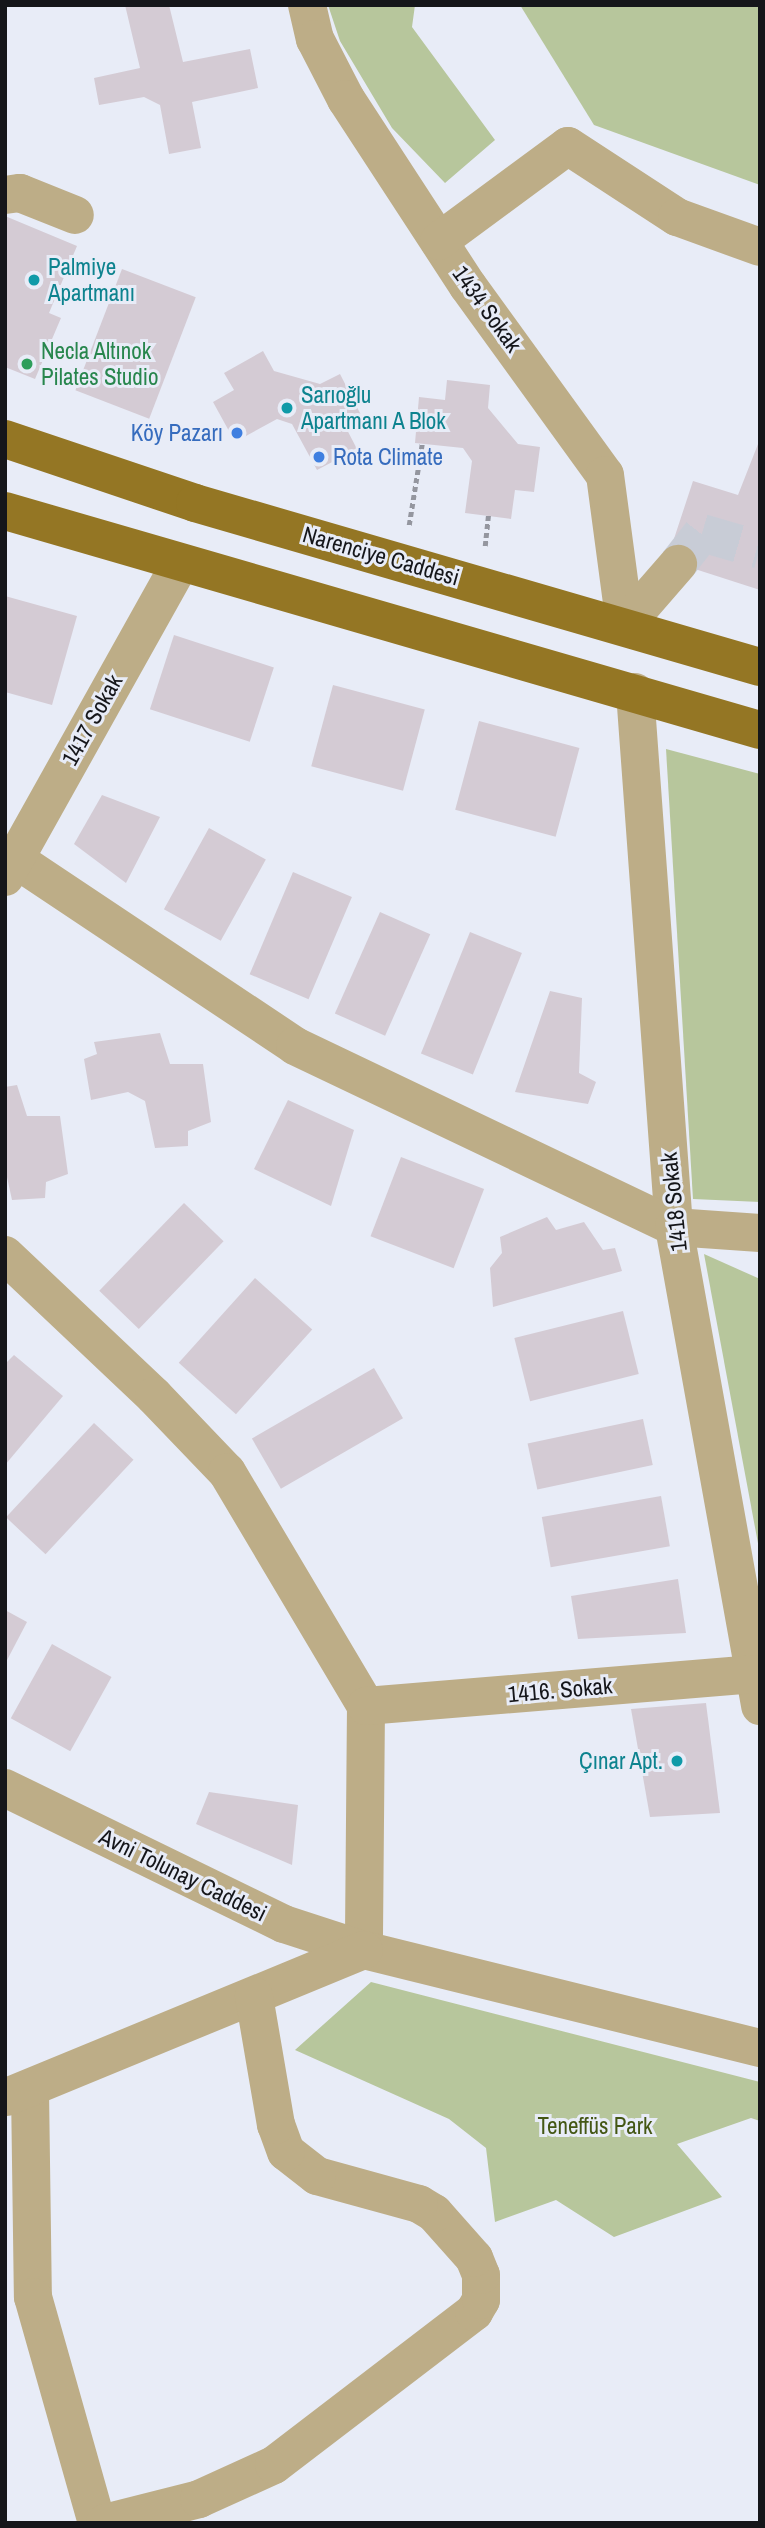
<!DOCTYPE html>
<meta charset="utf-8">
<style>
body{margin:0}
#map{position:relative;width:765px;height:2528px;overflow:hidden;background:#e8ecf7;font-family:"Archivo Narrow",sans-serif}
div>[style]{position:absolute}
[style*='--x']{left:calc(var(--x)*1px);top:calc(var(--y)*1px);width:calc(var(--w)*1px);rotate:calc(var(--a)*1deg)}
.green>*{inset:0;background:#b7c69c}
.building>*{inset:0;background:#d4cbd4;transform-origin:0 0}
.minor-tunnel>*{height:38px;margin-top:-19px;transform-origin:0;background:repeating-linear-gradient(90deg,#c8ccd6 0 38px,transparent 0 57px)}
.path>*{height:4.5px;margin-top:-2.25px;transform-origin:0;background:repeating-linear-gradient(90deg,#94969f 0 5px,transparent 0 8.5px)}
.minor>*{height:38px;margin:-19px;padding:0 19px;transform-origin:19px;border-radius:19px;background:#bdad87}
.major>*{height:38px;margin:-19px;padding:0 19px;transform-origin:19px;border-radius:19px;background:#947624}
.dots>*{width:19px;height:19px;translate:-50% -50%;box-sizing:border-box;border:4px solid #e8ecf7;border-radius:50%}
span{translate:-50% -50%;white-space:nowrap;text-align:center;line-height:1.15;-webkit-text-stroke:6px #e8ecf7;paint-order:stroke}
.culture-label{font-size:23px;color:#0d838f}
.left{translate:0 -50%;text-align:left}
.right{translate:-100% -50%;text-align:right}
.street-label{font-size:23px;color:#15161a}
.leisure-label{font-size:23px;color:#27864d}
.shop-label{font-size:23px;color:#366cbe}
.park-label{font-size:23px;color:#445715}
.frame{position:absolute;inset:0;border:7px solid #15161a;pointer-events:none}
</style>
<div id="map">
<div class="green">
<i style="clip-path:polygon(328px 5px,415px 5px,412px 27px,495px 140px,445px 183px,392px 128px,340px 41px)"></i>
<i style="clip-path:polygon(520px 5px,760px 5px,760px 185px,594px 125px)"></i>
<i style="clip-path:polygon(666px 749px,760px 774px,760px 1202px,693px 1199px)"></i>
<i style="clip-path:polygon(704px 1254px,760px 1279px,760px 1554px)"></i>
<i style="clip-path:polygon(371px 1982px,760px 2082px,760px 2121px,751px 2118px,677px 2144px,722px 2197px,614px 2237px,556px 2200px,495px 2222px,486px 2148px,449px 2119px,295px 2050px)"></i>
</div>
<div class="building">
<i style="clip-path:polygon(125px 5px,169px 5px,183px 62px,250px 49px,258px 88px,192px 102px,201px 148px,169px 154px,160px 105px,144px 97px,99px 105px,94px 78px,140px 68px)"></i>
<i style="clip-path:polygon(5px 216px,77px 246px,49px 313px,61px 318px,35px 379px,5px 367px)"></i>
<i style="left:122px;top:269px;width:79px;height:130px;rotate:21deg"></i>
<i style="clip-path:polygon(263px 351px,274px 371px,320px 384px,340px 374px,361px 415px,344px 424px,357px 449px,317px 470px,292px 424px,277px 419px,235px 442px,213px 402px,234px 390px,224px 373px)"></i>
<i style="clip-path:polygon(447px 380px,490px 385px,488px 408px,518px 444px,540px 447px,534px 492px,515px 490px,511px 519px,465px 513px,472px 461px,463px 448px,415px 443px,419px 397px,445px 400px)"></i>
<i style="clip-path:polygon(760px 439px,760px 590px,667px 560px,693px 481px,738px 495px)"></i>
<i style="clip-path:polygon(5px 596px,77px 616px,52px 705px,5px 692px)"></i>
<i style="left:174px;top:635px;width:105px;height:78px;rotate:18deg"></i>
<i style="left:333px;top:685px;width:95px;height:84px;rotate:15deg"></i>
<i style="left:479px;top:721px;width:104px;height:92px;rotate:15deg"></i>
<i style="clip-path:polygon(102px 795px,160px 817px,126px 883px,74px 844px)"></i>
<i style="left:209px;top:828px;width:65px;height:93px;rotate:29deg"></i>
<i style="left:293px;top:872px;width:64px;height:111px;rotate:23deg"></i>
<i style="left:380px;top:912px;width:55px;height:111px;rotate:24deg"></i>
<i style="left:470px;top:932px;width:56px;height:131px;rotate:22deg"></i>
<i style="clip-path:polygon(550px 991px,582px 998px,579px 1073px,596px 1082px,588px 1104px,515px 1092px)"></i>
<i style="clip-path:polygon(160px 1033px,170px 1064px,203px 1064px,211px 1122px,188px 1131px,188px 1146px,155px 1148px,145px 1101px,128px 1092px,91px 1100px,84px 1059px,97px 1054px,94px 1042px)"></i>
<i style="clip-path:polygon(17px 1085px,27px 1116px,60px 1116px,68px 1174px,46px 1182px,45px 1198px,12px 1200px,5px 1168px,5px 1087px)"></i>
<i style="clip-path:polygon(288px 1100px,354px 1130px,331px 1206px,254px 1169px)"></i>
<i style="left:401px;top:1157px;width:89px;height:85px;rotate:21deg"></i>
<i style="left:184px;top:1203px;width:55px;height:122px;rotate:44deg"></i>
<i style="clip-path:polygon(547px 1217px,556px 1230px,584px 1222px,603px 1250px,615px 1248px,622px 1271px,493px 1307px,490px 1268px,502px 1253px,500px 1237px)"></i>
<i style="left:255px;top:1278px;width:77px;height:114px;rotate:42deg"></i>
<i style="left:623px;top:1311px;width:65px;height:112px;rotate:76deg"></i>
<i style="clip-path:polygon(14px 1355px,63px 1396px,5px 1465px,5px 1364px)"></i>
<i style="left:374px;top:1368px;width:58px;height:141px;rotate:60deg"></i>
<i style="left:643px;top:1419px;width:47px;height:118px;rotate:78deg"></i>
<i style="left:94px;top:1423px;width:54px;height:129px;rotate:43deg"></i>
<i style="left:661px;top:1496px;width:51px;height:121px;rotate:80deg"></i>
<i style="clip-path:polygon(678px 1579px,686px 1633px,578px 1639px,571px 1596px)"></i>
<i style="clip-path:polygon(5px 1610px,27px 1622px,5px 1664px)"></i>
<i style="left:52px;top:1644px;width:68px;height:85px;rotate:29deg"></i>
<i style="clip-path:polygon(706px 1703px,720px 1813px,650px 1817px,631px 1709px)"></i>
<i style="clip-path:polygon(209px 1792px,298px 1805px,292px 1865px,196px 1824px)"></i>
</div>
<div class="minor-tunnel">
<i style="--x:678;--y:564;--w:39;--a:-52"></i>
<i style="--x:702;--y:533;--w:60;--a:16.3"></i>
</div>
<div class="path">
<i style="--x:409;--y:525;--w:82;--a:-80.9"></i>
<i style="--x:485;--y:546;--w:31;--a:-84"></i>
</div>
<div class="minor">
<i style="--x:307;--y:5;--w:35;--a:77"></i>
<i style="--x:315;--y:39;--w:68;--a:62.7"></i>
<i style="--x:346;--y:99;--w:223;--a:56.9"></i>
<i style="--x:468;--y:286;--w:233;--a:54.1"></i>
<i style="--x:605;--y:475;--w:151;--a:82.4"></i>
<i style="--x:5;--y:195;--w:15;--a:-8"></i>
<i style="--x:20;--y:193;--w:59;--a:21.8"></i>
<i style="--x:439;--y:241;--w:160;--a:-36.4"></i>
<i style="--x:568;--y:146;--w:130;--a:33.1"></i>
<i style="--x:677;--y:217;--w:88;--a:19.9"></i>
<i style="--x:625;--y:625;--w:81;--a:-49"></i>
<i style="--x:635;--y:692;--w:536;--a:85.83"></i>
<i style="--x:674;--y:1227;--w:487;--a:79.8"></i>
<i style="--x:15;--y:859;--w:337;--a:33.7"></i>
<i style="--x:295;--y:1046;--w:420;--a:25.5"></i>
<i style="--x:674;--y:1227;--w:86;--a:4"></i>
<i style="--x:5;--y:877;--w:359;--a:-60.8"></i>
<i style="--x:5;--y:1255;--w:205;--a:43.4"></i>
<i style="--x:154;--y:1396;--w:105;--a:46.2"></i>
<i style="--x:227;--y:1472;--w:272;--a:59.3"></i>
<i style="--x:366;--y:1706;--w:244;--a:90.5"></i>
<i style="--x:366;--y:1706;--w:390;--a:-4.7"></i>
<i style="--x:5;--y:1788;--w:310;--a:26"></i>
<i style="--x:284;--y:1924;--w:84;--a:18"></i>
<i style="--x:364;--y:1950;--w:408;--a:13.9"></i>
<i style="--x:30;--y:2090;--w:207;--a:89.2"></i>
<i style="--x:33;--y:2297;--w:235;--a:74.2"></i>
<i style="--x:7;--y:2097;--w:386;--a:-22.4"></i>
<i style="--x:105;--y:2523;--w:97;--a:-14.3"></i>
<i style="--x:199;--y:2499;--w:82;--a:-24.4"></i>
<i style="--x:274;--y:2465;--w:252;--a:-37.4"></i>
<i style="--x:474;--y:2312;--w:14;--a:-60"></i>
<i style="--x:481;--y:2300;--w:25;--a:-90"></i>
<i style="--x:481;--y:2275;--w:18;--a:-112"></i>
<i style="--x:474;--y:2258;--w:60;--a:-131.6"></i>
<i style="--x:434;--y:2213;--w:17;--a:-149"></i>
<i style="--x:419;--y:2204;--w:106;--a:-164.6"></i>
<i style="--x:317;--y:2176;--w:39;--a:-142"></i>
<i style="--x:286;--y:2152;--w:29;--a:-110"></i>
<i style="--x:276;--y:2125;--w:131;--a:-99.7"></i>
</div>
<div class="major">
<i style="--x:5;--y:439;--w:200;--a:18.6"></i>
<i style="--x:195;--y:503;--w:588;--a:16.19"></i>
<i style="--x:5;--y:511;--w:786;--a:16.18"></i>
</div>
<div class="dots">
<i style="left:34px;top:280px;background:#0f9aa8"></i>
<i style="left:27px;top:364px;background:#2e9e5b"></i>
<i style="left:287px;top:408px;background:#0f9aa8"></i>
<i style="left:237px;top:433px;background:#3f7fe0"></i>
<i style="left:319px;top:457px;background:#3f7fe0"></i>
<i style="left:677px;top:1761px;background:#0f9aa8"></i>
</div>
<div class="culture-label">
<span class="left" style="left:48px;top:280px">Palmiye<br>Apartmanı</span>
<span class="left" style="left:301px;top:408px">Sarıoğlu<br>Apartmanı A Blok</span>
<span class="right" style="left:663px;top:1761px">Çınar Apt.</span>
</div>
<div class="street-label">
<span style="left:487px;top:309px;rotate:54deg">1434 Sokak</span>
<span style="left:381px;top:556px;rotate:16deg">Narenciye Caddesi</span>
<span style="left:92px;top:720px;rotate:-61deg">1417 Sokak</span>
<span style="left:674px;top:1202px;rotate:-96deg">1418 Sokak</span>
<span style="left:560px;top:1690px;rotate:-5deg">1416. Sokak</span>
<span style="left:183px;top:1875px;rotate:26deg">Avni Tolunay Caddesi</span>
</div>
<div class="leisure-label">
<span class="left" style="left:41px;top:364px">Necla Altınok<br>Pilates Studio</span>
</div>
<div class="shop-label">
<span class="right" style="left:223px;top:433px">Köy Pazarı</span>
<span class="left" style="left:333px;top:457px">Rota Climate</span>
</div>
<div class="park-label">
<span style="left:595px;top:2126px">Teneffüs Park</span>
</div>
<div class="frame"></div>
</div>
